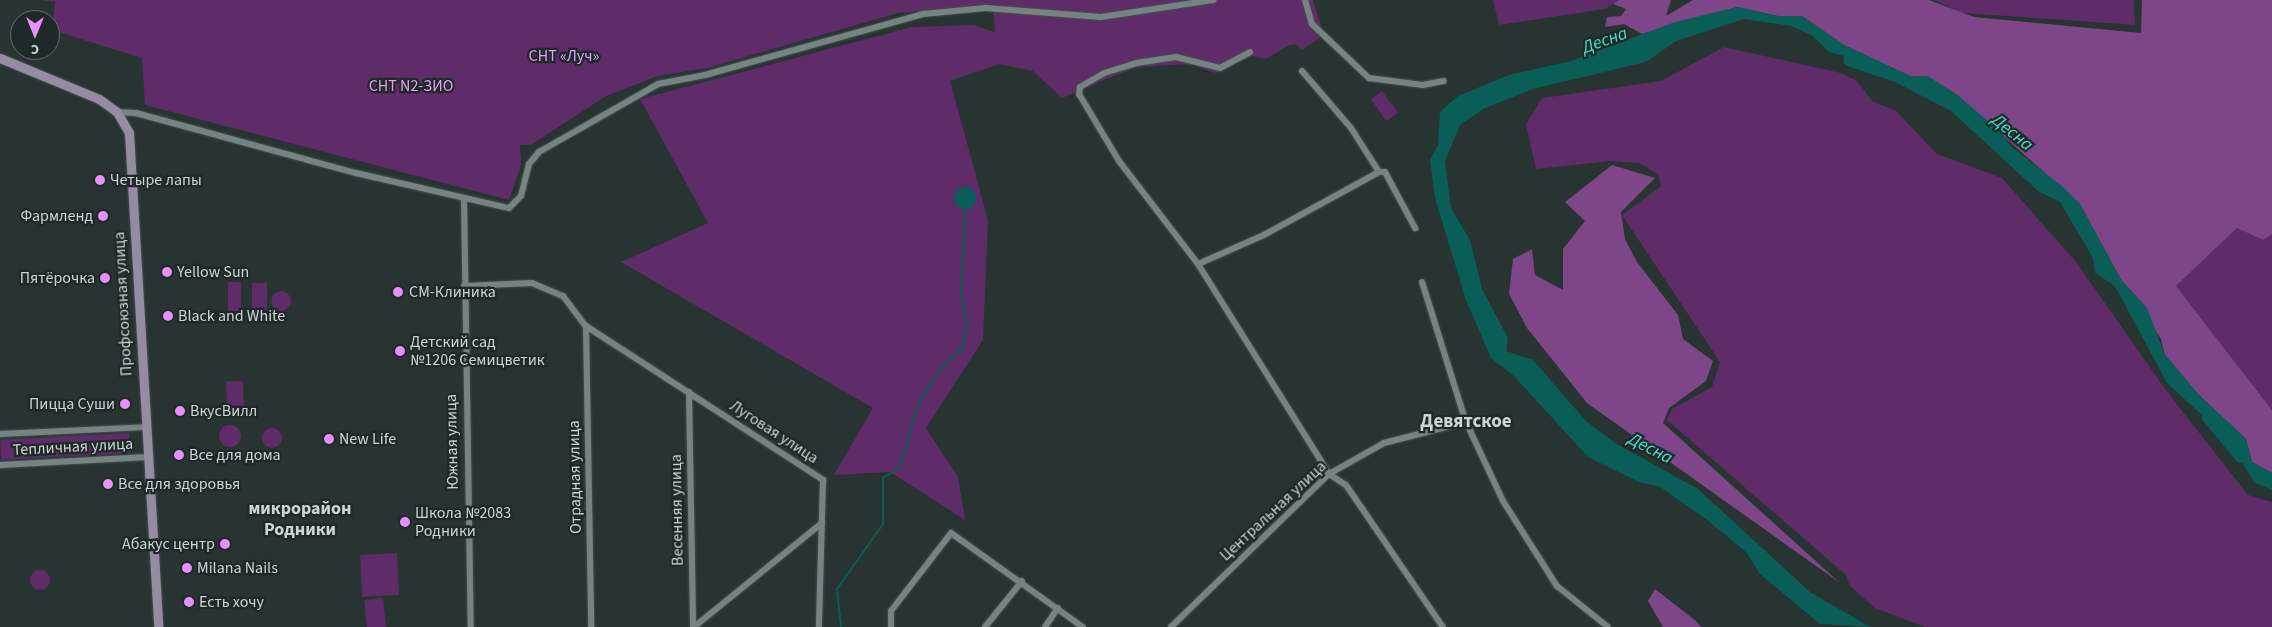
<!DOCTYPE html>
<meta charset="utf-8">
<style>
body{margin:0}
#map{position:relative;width:2272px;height:627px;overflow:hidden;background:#273432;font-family:"Source Sans 3",sans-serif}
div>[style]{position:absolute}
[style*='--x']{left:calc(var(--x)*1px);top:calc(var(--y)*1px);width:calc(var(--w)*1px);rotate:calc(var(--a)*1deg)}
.green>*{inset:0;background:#5f2b69;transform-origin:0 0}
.round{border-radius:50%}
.forest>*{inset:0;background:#7e4589}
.water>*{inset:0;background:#0a5e58}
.stream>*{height:2px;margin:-1px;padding:0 1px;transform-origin:1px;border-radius:1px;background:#0a5e58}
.river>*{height:11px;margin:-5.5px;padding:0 5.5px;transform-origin:5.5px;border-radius:5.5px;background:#0a5e58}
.roads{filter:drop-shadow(0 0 1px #45504e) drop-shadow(0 0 1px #45504e)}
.street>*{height:6px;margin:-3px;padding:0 3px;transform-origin:3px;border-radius:3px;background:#758482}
.secondary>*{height:9px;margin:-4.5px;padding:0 4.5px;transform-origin:4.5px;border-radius:4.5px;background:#958ba3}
.dots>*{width:14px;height:14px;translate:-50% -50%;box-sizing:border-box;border:2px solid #1e2a28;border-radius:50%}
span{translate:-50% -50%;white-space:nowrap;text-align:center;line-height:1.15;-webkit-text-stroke:4.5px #1e2a28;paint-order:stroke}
.park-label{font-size:16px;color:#ea9cfa}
.poi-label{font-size:16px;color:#cdd4d3}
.left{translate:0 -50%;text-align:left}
.right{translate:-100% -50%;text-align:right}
.street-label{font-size:16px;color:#cdd4d3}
.water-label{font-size:18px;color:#4ddccf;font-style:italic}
.neighbourhood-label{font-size:18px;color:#cdd4d3;font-weight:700}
.quarter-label{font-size:19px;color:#cdd4d3;font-weight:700}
.north{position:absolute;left:10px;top:10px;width:50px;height:50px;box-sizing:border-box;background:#1e2a28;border:1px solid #646e6c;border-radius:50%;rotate:180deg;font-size:14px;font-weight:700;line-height:20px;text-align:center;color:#cdd4d3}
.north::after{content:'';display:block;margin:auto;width:18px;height:22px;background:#ea8dfd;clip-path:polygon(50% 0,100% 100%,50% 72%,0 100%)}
</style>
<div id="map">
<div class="green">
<i style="clip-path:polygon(40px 0,1313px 0,1324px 35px,1302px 50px,1296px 44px,1289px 45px,1266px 59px,1252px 56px,1215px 73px,1191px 64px,1135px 67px,1062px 98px,1033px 71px,999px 64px,950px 81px,988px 220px,983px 340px,926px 428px,958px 477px,965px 520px,890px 472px,834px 475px,873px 408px,621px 262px,708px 223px,640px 99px,912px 27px,973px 25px,995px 32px,993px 4px,898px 13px,707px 68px,658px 76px,606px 96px,531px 145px,520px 145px,521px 165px,509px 200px,145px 105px,142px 58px,52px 30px,55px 2px)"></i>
<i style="clip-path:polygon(1493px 0,1619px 0,1605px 9px,1499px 25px)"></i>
<i style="clip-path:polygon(1934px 0,2134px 0,2135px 25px,1963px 13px)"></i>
<i style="clip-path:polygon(1724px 47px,1841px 73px,1857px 81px,1872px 101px,1896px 111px,1937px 154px,2002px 178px,2076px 262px,2168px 393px,2248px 495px,2272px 502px,2272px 627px,1925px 627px,1875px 608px,1850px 586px,1846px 575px,1667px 420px,1672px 409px,1712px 387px,1720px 362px,1622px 215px,1661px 186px,1658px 174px,1639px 163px,1611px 161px,1536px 169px,1526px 124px,1542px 98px,1661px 81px)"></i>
<i style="left:1382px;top:91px;width:27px;height:14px;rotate:54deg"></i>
<i style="clip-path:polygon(2237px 228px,2263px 240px,2272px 234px,2272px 410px,2176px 286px)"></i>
<i style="left:241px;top:282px;width:29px;height:13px;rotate:90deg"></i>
<i style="left:267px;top:283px;width:27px;height:15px;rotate:90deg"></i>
<i class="round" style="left:271px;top:291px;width:20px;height:20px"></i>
<i style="left:243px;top:381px;width:30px;height:17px;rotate:88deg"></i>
<i class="round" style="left:219px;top:425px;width:22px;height:22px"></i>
<i class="round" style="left:262px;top:428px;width:20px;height:20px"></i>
<i style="left:129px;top:433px;width:20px;height:129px;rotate:87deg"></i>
<i style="left:397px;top:553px;width:42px;height:37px;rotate:87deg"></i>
<i class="round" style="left:30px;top:570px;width:20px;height:20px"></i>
<i style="left:383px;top:598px;width:29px;height:19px;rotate:84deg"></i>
</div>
<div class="forest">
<i style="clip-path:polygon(1619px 0,1671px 0,1666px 16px,1693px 0,1929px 0,1974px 17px,2141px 33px,2142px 0,2272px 0,2272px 234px,2263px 240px,2237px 228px,2176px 286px,2272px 410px,2272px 473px,2252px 462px,2246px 439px,2198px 394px,2165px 355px,2161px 339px,2120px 278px,2080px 204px,1956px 94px,1927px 76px,1910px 76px,1844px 45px,1802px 16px,1778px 16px,1737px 7px,1642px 34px,1624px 24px,1605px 27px,1607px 17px,1621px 16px,1626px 9px,1613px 4px)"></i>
<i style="clip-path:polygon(1612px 165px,1655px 178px,1621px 212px,1625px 239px,1637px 262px,1678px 315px,1683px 339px,1713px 361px,1706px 381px,1669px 408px,1663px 423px,1840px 583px,1587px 403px,1527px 328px,1509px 294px,1513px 259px,1532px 249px,1535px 275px,1563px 290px,1563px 249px,1585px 221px,1565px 202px)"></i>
<i style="clip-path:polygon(1655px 589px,1696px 621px,1701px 627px,1663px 627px,1648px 601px)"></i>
</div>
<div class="water">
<i style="clip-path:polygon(1737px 7px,1778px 16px,1802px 16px,1844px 45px,1910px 76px,1927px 76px,1956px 94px,2001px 132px,2010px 146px,2062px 186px,2080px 204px,2120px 278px,2147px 308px,2165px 355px,2198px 394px,2246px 439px,2252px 462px,2272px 473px,2272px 490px,2254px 482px,2227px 438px,2167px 383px,2115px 286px,2095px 273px,2093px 258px,2060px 202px,2038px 191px,1951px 111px,1895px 82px,1850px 67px,1843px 63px,1844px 56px,1829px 52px,1813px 36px,1791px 26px,1744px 19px,1676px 41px,1646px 62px,1533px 89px,1483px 109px,1460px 125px,1445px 161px,1451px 208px,1470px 240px,1482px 289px,1508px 338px,1506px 351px,1533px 360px,1586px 421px,1615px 443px,1698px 489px,1810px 592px,1870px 627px,1820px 624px,1760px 574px,1746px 552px,1707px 520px,1659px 486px,1641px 483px,1588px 457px,1514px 376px,1491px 358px,1466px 300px,1435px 198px,1430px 160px,1438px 145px,1440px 112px,1458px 96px,1509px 75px,1571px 61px,1675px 22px)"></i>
<i class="round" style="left:954px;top:187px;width:22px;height:22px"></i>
</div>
<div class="stream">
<i style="--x:841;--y:627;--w:38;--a:-96"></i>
<i style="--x:837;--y:589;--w:80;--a:-54.7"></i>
<i style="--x:883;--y:524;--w:46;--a:-90"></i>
<i style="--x:883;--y:478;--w:20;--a:-33"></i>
<i style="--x:900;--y:467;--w:69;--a:-73.9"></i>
<i style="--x:919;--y:401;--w:37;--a:-56"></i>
<i style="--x:940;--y:370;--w:32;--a:-44"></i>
<i style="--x:963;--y:348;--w:24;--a:-81"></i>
<i style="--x:967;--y:324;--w:36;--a:-100"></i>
<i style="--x:961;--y:289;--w:83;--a:-86.6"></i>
</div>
<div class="river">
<i style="--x:2207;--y:417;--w:52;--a:50.5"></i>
</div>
<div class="roads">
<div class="street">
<i style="--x:1305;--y:0;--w:25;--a:74"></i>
<i style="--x:1312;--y:24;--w:79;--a:43.5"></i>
<i style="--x:1369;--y:78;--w:54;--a:7.4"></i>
<i style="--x:1423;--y:85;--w:21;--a:-11"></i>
<i style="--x:1302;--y:71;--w:75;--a:49.3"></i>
<i style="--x:1351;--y:128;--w:52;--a:57.5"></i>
<i style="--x:1379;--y:172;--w:131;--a:151.3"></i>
<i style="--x:1264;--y:235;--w:72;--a:156.3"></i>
<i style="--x:1198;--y:264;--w:248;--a:58"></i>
<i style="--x:1329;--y:474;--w:20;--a:33"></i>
<i style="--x:1346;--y:485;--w:172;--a:55.7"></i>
<i style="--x:117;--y:112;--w:19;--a:3"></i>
<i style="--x:136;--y:113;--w:228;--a:15.3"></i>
<i style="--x:356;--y:173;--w:157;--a:12.9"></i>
<i style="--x:509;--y:208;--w:17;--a:-45"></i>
<i style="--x:521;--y:196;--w:33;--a:-76"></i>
<i style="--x:529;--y:164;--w:16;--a:-50"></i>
<i style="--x:539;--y:152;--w:137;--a:-29.7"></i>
<i style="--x:658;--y:84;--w:48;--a:-10.8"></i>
<i style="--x:705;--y:75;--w:226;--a:-15.6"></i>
<i style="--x:923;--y:14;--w:63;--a:-5.4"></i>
<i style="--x:986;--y:8;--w:115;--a:4.5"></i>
<i style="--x:1101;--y:17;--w:114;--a:-8.6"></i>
<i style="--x:1379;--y:172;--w:6;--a:0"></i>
<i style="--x:1385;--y:172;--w:64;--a:61.8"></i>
<i style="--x:464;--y:199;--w:428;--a:89.1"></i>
<i style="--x:1198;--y:264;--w:130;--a:-127.5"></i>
<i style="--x:1119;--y:161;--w:78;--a:-120.8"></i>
<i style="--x:1079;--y:94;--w:7;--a:-82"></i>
<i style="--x:1080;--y:87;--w:28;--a:-30"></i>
<i style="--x:1104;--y:73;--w:34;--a:-17"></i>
<i style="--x:1136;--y:63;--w:40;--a:-8.5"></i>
<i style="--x:1176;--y:57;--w:45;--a:14"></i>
<i style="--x:1220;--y:68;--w:34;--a:-28"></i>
<i style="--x:1422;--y:282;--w:147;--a:72.6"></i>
<i style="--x:1466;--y:422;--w:87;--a:64.9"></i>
<i style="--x:1503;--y:501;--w:101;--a:57.6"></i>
<i style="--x:1557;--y:586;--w:65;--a:38.8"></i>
<i style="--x:464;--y:286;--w:68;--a:-2.5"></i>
<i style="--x:532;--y:283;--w:34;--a:23"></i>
<i style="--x:563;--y:296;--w:38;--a:53"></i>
<i style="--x:586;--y:326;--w:283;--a:33"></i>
<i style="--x:823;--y:480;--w:147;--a:91.6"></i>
<i style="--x:586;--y:326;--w:301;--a:89"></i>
<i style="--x:689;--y:392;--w:235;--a:89"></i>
<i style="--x:0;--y:434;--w:146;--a:-2.7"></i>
<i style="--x:0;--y:465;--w:148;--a:-3.1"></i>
<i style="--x:694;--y:627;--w:165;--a:-39.1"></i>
<i style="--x:891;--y:627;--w:16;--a:-90"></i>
<i style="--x:891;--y:611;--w:98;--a:-52.4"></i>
<i style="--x:951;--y:533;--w:162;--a:35.5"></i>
<i style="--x:985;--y:627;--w:59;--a:-51.2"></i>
<i style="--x:1045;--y:627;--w:23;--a:-56"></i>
<i style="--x:1171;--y:627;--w:220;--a:-44.1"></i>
<i style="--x:1329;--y:474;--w:63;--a:-29.4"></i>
<i style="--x:1384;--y:443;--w:85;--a:-14.4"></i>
</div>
<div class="secondary">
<i style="--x:0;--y:58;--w:107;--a:22.5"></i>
<i style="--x:99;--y:99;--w:22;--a:36"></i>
<i style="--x:117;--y:112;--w:24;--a:60"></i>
<i style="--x:129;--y:133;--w:495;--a:86.6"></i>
</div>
</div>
<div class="dots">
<i style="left:100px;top:180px;background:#ea8dfd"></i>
<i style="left:103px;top:216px;background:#ea8dfd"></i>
<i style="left:167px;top:272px;background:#ea8dfd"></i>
<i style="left:105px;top:278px;background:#ea8dfd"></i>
<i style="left:398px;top:292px;background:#ea8dfd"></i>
<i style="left:168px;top:316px;background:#ea8dfd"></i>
<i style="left:400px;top:351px;background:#ea8dfd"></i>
<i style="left:125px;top:404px;background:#ea8dfd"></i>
<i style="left:180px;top:411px;background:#ea8dfd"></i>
<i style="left:329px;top:439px;background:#ea8dfd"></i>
<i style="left:179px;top:455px;background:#ea8dfd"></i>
<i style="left:108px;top:484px;background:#ea8dfd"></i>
<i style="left:405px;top:522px;background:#ea8dfd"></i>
<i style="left:225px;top:544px;background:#ea8dfd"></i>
<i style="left:187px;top:568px;background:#ea8dfd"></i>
<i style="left:189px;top:602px;background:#ea8dfd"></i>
</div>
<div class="park-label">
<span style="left:564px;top:56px">СНТ «Луч»</span>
<span style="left:411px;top:86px">СНТ N2-ЗИО</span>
</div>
<div class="poi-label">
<span class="left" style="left:110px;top:180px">Четыре лапы</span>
<span class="right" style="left:93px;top:216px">Фармленд</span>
<span class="left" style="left:177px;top:272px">Yellow Sun</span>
<span class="right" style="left:95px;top:278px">Пятёрочка</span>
<span class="left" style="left:409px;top:292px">СМ-Клиника</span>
<span class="left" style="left:178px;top:316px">Black and White</span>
<span class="left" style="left:410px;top:351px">Детский сад<br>№1206 Семицветик</span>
<span class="right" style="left:115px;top:404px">Пицца Суши</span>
<span class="left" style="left:190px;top:411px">ВкусВилл</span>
<span class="left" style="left:339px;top:439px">New Life</span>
<span class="left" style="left:189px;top:455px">Все для дома</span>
<span class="left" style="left:118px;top:484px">Все для здоровья</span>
<span class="left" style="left:415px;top:522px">Школа №2083<br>Родники</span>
<span class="right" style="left:215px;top:544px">Абакус центр</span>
<span class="left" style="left:197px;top:568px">Milana Nails</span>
<span class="left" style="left:199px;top:602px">Есть хочу</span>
</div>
<div class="street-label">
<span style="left:123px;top:304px;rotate:-93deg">Профсоюзная улица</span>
<span style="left:774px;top:432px;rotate:33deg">Луговая улица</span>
<span style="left:452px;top:442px;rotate:-91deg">Южная улица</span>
<span style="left:73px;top:447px;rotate:-3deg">Тепличная улица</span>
<span style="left:575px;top:477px;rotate:-91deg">Отрадная улица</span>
<span style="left:677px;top:510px;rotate:-91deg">Весенняя улица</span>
<span style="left:1273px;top:511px;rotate:-43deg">Центральная улица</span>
</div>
<div class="water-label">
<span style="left:1605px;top:41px;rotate:-20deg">Десна</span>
<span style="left:2012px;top:133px;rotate:39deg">Десна</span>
<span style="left:1650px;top:449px;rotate:27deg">Десна</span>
</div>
<div class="neighbourhood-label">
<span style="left:300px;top:520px">микрорайон<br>Родники</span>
</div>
<div class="quarter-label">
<span style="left:1466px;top:422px">Девятское</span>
</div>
<div class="north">С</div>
</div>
